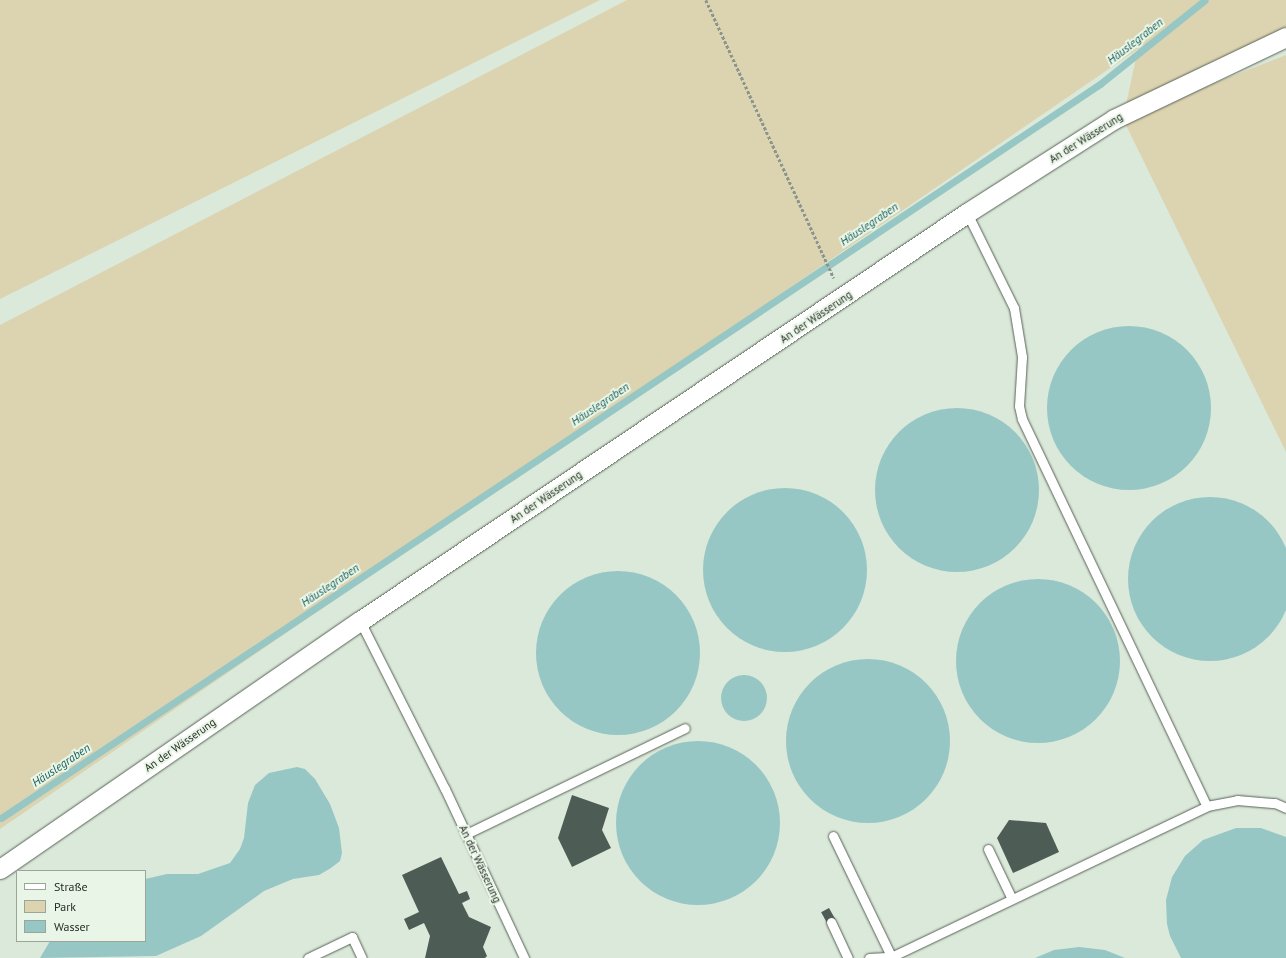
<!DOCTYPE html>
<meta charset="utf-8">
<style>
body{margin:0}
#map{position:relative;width:1286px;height:958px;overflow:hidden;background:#dbe9da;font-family:"PT Sans",sans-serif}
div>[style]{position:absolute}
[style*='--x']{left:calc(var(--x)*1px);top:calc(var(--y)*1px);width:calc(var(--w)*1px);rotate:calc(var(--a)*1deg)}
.green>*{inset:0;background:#dcd3b1}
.water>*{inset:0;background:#97c7c4}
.round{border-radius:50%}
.stream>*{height:7px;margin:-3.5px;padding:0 3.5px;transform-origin:3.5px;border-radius:3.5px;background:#97c7c4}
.building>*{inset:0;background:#4d5d56;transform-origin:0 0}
.path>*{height:2.5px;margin-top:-1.25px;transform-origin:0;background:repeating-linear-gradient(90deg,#8b958b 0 3px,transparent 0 5px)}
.roads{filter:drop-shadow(0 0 1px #576256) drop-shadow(0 0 1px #576256)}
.lane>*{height:9px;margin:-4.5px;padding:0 4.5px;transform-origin:4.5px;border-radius:4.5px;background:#fff}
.street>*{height:19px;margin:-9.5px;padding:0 9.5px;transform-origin:9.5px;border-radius:9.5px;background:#fff}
span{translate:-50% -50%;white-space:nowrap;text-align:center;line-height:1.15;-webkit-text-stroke:4px #e9f6e7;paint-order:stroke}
.street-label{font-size:11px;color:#272c27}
.water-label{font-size:12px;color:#1a5d5a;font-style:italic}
.legend{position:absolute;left:16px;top:870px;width:130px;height:72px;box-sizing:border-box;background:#e9f6e7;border:1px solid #9ba59a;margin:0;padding:5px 7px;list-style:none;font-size:12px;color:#272c27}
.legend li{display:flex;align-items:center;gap:8px;height:20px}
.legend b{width:20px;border:1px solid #9ba59a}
</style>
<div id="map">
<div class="green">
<i style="clip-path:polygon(0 0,600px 0,0 299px)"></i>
<i style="clip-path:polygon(627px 0,1286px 0,1286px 46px,1135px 114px,1286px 55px,1286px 452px,1123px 119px,1138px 49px,0 829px,0 325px)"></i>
</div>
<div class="water">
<i class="round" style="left:1047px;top:326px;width:164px;height:164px"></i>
<i class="round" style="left:875px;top:408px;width:164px;height:164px"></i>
<i class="round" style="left:703px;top:488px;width:164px;height:164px"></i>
<i class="round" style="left:1128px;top:497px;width:164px;height:164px"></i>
<i class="round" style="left:536px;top:571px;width:164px;height:164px"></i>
<i class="round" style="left:956px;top:579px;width:164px;height:164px"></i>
<i class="round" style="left:786px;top:659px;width:164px;height:164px"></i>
<i class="round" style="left:721px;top:675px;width:46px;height:46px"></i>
<i class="round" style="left:616px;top:741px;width:164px;height:164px"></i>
<i style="clip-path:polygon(297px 767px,305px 769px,315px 779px,330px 804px,339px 828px,342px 853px,340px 861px,331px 868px,319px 875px,293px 879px,264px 891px,201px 936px,156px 956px,40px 958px,50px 941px,145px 941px,145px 879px,167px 874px,198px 874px,230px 863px,240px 849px,244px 838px,248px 803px,255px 785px,269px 773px)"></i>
<i style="clip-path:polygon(1236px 828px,1261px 828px,1286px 837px,1286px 958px,1181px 958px,1170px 936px,1167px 924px,1166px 900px,1172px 877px,1185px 856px,1203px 840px)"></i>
<i style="clip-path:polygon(1079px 947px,1105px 950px,1125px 958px,1035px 958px,1054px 950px)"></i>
</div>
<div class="stream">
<i style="--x:1;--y:818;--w:1322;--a:-33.74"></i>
<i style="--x:1100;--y:84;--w:134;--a:-38.7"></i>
</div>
<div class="building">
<i style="clip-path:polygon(572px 795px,609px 808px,602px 830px,611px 848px,572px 867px,558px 838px)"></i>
<i style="clip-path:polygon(1009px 820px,1046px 823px,1059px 852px,1013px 873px,997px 838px)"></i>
<i style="clip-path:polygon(441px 857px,459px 894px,467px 891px,470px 899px,462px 903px,469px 917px,491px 927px,483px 947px,487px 956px,485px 958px,425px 958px,430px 936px,424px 923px,409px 930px,404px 919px,419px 912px,402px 875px)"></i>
<i style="left:829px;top:908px;width:13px;height:9px;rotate:61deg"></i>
</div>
<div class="path">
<i style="--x:706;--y:0;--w:306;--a:65.3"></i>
</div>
<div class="roads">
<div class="lane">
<i style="--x:967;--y:213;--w:106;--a:63.7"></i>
<i style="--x:1014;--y:308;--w:50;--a:80.7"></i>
<i style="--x:1022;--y:357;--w:49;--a:93.5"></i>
<i style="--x:1019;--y:406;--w:13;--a:77"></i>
<i style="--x:1022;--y:419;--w:429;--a:64.5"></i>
<i style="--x:360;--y:621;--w:188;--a:63.2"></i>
<i style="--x:445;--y:789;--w:187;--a:64.9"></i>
<i style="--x:466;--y:834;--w:243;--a:-25.8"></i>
<i style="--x:833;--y:836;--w:136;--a:64.2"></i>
<i style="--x:988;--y:849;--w:55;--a:64.4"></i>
<i style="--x:831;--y:922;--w:40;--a:65"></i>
<i style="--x:308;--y:958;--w:49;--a:-25.5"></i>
<i style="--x:352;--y:937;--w:23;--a:65"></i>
<i style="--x:869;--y:958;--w:22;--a:-3"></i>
<i style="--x:891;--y:957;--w:350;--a:-25.5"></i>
<i style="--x:1207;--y:806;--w:31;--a:-11"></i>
<i style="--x:1237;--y:800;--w:38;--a:5"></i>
<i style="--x:1275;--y:803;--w:12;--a:24"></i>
</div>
<div class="street">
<i style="--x:0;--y:869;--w:437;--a:-34.6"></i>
<i style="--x:360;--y:621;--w:731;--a:-33.91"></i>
<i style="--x:967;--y:213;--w:174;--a:-32.6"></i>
<i style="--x:1114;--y:119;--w:191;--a:-25.5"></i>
</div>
</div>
<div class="street-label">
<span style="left:1086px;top:138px;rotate:-32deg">An der Wässerung</span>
<span style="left:816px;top:317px;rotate:-34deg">An der Wässerung</span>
<span style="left:546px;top:497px;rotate:-34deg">An der Wässerung</span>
<span style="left:180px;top:745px;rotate:-35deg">An der Wässerung</span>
<span style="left:480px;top:864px;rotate:65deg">An der Wässerung</span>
</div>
<div class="water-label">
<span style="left:1135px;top:41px;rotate:-38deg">Häuslegraben</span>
<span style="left:869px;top:224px;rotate:-34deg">Häuslegraben</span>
<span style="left:600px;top:404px;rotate:-34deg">Häuslegraben</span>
<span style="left:330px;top:585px;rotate:-34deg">Häuslegraben</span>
<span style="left:61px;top:765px;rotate:-34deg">Häuslegraben</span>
</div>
<ul class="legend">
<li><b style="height:5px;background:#fff"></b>Straße</li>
<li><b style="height:11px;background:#dcd3b1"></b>Park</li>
<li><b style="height:11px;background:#97c7c4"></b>Wasser</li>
</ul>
</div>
